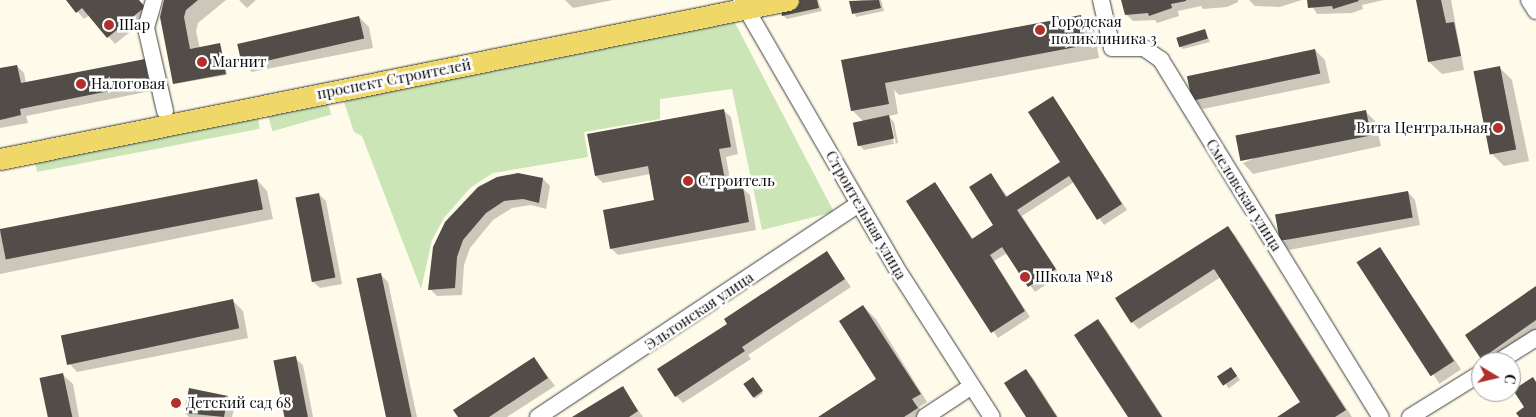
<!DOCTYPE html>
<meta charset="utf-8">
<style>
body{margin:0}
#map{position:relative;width:1536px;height:417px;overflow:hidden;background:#fefbea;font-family:"Playfair Display",serif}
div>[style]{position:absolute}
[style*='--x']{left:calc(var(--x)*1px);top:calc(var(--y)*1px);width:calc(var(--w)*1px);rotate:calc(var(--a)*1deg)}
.green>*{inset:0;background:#cbe5b6;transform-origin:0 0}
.shadow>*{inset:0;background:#0003;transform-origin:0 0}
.building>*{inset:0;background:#524d48;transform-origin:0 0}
.roads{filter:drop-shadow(0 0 1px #3e3e3e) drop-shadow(0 0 1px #3e3e3e)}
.minor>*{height:16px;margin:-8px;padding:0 8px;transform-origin:8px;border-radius:8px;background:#fff}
.major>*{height:21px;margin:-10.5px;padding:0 10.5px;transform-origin:10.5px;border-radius:10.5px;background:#efd868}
.dots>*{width:14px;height:14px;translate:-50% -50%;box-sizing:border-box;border:2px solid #fff;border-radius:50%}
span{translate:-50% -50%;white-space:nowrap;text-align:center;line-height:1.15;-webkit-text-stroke:5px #fff;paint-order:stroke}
.poi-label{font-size:15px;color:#0b0b0b}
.left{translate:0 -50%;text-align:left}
.right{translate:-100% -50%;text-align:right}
.street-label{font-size:15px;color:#0b0b0b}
.north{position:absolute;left:1471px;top:352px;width:50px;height:50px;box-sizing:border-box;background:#fff;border:1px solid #9d9d9d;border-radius:50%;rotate:99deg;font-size:14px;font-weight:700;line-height:20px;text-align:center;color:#0b0b0b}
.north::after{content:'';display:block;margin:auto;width:18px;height:22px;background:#b0302d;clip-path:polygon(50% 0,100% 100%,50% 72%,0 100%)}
</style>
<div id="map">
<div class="green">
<i style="clip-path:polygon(733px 19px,834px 212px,762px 230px,732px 89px,660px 99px,660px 119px,584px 132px,588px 157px,493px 173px,470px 188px,444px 218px,432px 240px,421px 289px,362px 136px,354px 132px,343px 99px)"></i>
<i style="left:327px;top:100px;width:15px;height:61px;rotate:74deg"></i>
<i style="left:257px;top:114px;width:15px;height:227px;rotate:79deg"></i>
</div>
<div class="shadow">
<i style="clip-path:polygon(67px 0,139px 0,151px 15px,115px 44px,90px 15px,84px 19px)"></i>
<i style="clip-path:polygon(166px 0,226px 0,198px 23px,196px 31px,200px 49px,221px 46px,227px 75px,174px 84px)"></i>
<i style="clip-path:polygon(239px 0,256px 0,247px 8px)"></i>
<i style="clip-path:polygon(565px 0,613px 0,573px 8px)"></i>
<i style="clip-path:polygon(803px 0,818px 0,822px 11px,787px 19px,783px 15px)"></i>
<i style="clip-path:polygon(862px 0,881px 0,884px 11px,856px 17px,851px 2px)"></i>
<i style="clip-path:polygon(1123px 0,1238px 0,1238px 2px,1227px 7px,1203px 9px,1201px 6px,1178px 11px,1179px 16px,1157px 23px,1155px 20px,1133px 21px,1126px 14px)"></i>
<i style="clip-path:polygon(1249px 0,1302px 0,1280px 7px,1255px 6px)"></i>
<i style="clip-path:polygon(1308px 0,1384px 0,1362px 5px,1363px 9px,1352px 13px,1317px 14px)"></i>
<i style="clip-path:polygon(1417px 0,1451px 0,1464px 70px,1442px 74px,1429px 62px)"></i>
<i style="clip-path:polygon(evenodd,1081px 16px,1094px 29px,1099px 58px,899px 95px,894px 90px,898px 114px,888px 116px,894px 122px,898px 143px,864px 150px,859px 145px,863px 121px,852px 110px,843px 61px,1081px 16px,889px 121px,891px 121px,896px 144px,894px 144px,889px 121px)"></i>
<i style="clip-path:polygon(359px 17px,369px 27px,373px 48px,252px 72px,242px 62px)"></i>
<i style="clip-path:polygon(1205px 30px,1210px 42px,1183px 49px,1179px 45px)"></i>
<i style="clip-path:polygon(1315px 50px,1325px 60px,1330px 83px,1203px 109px,1193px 99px)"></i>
<i style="clip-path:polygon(144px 60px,152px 67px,156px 90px,26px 116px,28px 123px,0 128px,0 69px,17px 66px,24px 73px,26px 83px)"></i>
<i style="clip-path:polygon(1499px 67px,1512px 80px,1529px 161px,1504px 166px,1491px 153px)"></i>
<i style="clip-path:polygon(1053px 97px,1127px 210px,1104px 225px,1074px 182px,1022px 216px,1060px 275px,1035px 292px,1007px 253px,994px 261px,1030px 317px,998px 338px,907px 201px,935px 183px,973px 239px,995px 225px,991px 175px,1008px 197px,1061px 162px)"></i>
<i style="clip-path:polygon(723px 110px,731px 117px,738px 154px,726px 157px,732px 190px,742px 188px,750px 195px,756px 230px,618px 255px,611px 248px,655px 201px,650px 174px,603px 183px,596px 176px)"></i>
<i style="clip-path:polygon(1365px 111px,1375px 121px,1381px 146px,1253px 174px,1243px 163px)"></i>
<i style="clip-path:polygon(543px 179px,550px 186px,546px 209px,531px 205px,512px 208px,493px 220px,470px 248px,464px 265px,462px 295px,437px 296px,430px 289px,446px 223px)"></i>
<i style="clip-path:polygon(257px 180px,267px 191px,273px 219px,0 274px,0 232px)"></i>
<i style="clip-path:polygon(1408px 192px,1415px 200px,1420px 225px,1289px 250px,1281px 242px)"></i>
<i style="clip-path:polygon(319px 194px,326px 201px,342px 284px,320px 288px,312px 281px)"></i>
<i style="clip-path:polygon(1228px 227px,1235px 235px,1352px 417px,1279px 417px,1301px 403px,1221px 277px,1139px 329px,1132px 322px)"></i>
<i style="left:1380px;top:249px;width:145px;height:26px;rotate:56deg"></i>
<i style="clip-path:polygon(827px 253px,851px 287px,748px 355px,751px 359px,683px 403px,676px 396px,728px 324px)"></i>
<i style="clip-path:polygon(380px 274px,388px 282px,417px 417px,386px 417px,357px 279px)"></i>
<i style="clip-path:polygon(1536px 287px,1536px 333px,1494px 362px,1486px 362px,1482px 358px)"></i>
<i style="clip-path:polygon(233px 301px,243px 311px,248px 338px,77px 372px,67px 361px)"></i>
<i style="clip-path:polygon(863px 306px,876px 319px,927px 402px,919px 407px,923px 417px,820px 417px,878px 379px)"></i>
<i style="clip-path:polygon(1098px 321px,1105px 328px,1163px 417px,1130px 417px)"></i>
<i style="clip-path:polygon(295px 358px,303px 365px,313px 417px,286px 417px)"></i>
<i style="clip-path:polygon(534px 358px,555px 386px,507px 417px,459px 417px)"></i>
<i style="left:1231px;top:368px;width:15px;height:14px;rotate:53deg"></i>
<i style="clip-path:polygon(1026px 371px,1033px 378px,1058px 417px,1027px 417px)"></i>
<i style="clip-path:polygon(62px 374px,73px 384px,79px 417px,49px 417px)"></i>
<i style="clip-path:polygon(754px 380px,763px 393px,755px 399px,754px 397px)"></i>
<i style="clip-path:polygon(622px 387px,643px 417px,574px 417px)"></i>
<i style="clip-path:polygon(228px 397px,235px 405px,232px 417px,189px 417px,185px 413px)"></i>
</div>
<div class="building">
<i style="clip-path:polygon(66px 0,139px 0,145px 7px,107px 38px,82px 8px,76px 13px)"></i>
<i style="clip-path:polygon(164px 0,198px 0,186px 10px,184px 17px,190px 49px,220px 43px,226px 74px,173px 84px,160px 17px)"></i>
<i style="clip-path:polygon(797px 0,817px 0,819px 8px,782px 16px,779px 4px)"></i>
<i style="clip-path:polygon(879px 0,881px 8px,852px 14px,849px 1px)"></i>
<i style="clip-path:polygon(1121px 0,1186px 0,1186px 1px,1171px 4px,1172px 8px,1149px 16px,1148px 13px,1125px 15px)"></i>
<i style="clip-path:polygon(1307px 0,1358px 0,1359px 1px,1333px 9px,1332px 6px,1308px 8px)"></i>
<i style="clip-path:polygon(1416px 0,1441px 0,1446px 23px,1454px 22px,1461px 56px,1428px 62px)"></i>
<i style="clip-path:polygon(1081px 15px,1087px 45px,885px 83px,889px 104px,851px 111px,841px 60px)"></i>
<i style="left:359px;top:16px;width:23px;height:125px;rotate:77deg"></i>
<i style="left:1205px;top:29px;width:10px;height:30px;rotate:73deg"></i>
<i style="left:1315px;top:49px;width:25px;height:131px;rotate:78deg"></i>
<i style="clip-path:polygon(145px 59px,149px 83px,20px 109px,21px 115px,0 120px,0 68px,17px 65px,21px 83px)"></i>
<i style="left:1500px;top:66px;width:85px;height:27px;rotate:79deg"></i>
<i style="clip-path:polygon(1053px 96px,1122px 204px,1097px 220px,1069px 176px,1017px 210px,1056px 269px,1028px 287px,1002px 247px,990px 255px,1025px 311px,991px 333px,906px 201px,935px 182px,972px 239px,993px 225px,969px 187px,991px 173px,1006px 197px,1060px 162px,1028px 112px)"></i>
<i style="clip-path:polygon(724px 109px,731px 147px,719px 149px,727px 190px,743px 187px,749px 222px,610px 249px,603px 210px,654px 200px,648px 166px,595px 176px,587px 134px)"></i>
<i style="left:1366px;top:110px;width:26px;height:133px;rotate:79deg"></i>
<i style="left:889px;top:115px;width:24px;height:37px;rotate:78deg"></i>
<i style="clip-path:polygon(518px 173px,543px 178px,539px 203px,523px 199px,504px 201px,486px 213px,463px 240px,457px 257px,455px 288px,428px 290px,433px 247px,445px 222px,478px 187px,497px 177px)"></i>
<i style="left:257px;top:179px;width:31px;height:262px;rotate:79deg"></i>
<i style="left:1408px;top:191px;width:27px;height:135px;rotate:80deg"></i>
<i style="left:319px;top:193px;width:86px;height:24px;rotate:79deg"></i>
<i style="clip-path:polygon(1228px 226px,1346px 410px,1335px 417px,1277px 417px,1300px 402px,1214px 269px,1131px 323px,1115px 298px)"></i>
<i style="left:1380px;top:247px;width:136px;height:28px;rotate:57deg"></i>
<i style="clip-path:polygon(827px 251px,845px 279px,742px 347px,745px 351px,675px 397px,657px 369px,727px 324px,724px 319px)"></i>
<i style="left:381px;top:273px;width:147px;height:25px;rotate:78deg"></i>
<i style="clip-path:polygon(1536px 286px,1536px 320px,1481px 359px,1465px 335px)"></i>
<i style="left:233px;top:299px;width:30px;height:176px;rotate:78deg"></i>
<i style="clip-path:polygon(863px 305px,921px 394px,912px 399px,918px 408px,904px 417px,818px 417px,876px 379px,839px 321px)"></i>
<i style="clip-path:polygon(1098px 319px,1162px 417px,1128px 417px,1074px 335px)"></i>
<i style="left:296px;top:356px;width:62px;height:23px;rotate:79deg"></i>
<i style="clip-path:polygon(534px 357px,548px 378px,489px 417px,458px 417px,453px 410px)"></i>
<i style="left:1231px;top:367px;width:11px;height:17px;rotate:56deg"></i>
<i style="clip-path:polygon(1026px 369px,1057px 417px,1026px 417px,1004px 383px)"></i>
<i style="left:63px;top:373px;width:45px;height:24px;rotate:78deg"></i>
<i style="left:753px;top:377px;width:17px;height:12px;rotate:54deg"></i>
<i style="clip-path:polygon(1533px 377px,1536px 382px,1536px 417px,1519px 417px,1516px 413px,1524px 407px,1513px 390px)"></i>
<i style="clip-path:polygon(623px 386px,638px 411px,629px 417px,572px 417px)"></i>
<i style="clip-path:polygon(189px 388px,228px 396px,224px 417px,184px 413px)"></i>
</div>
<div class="roads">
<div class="minor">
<i style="--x:154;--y:0;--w:29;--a:106"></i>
<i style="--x:146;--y:28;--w:85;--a:77.1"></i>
<i style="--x:741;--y:0;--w:307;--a:59.9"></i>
<i style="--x:895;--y:266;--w:179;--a:57.3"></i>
<i style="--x:1101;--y:0;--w:49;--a:77.1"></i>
<i style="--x:1112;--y:48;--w:32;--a:0"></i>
<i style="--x:1144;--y:48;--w:21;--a:35"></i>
<i style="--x:1161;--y:60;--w:419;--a:58.4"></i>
<i style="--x:1529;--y:0;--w:13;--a:58"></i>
<i style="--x:1498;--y:362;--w:45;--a:-32.3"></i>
<i style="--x:538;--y:417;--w:385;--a:-33.6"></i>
<i style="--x:925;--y:417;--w:56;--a:-33.4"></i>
<i style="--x:1410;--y:417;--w:84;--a:-31.8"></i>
</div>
<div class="major">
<i style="--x:0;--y:159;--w:804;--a:-11.41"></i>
</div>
</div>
<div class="dots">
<i style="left:109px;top:25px;background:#b0302d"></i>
<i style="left:1040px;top:30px;background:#b0302d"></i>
<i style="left:202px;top:62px;background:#b0302d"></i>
<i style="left:81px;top:84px;background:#b0302d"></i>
<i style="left:1498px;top:128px;background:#b0302d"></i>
<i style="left:688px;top:181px;background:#b0302d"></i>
<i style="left:1025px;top:277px;background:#b0302d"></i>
<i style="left:176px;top:403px;background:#b0302d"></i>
</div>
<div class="poi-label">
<span class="left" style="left:1051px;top:30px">Городская<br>поликлиника 3</span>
<span class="left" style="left:119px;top:25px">Шар</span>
<span class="left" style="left:212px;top:62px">Магнит</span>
<span class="left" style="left:91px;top:84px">Налоговая</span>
<span class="right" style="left:1488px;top:128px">Вита Центральная</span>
<span class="left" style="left:698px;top:181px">Строитель</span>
<span class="left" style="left:1035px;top:277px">Школа №18</span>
<span class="left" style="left:186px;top:403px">Детский сад 68</span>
</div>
<div class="street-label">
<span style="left:394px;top:79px;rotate:-11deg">проспект Строителей</span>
<span style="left:1244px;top:195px;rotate:58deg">Смеловская улица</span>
<span style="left:866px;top:215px;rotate:60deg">Строительная улица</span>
<span style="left:699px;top:311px;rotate:-34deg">Эльтонская улица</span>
</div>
<div class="north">С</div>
</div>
